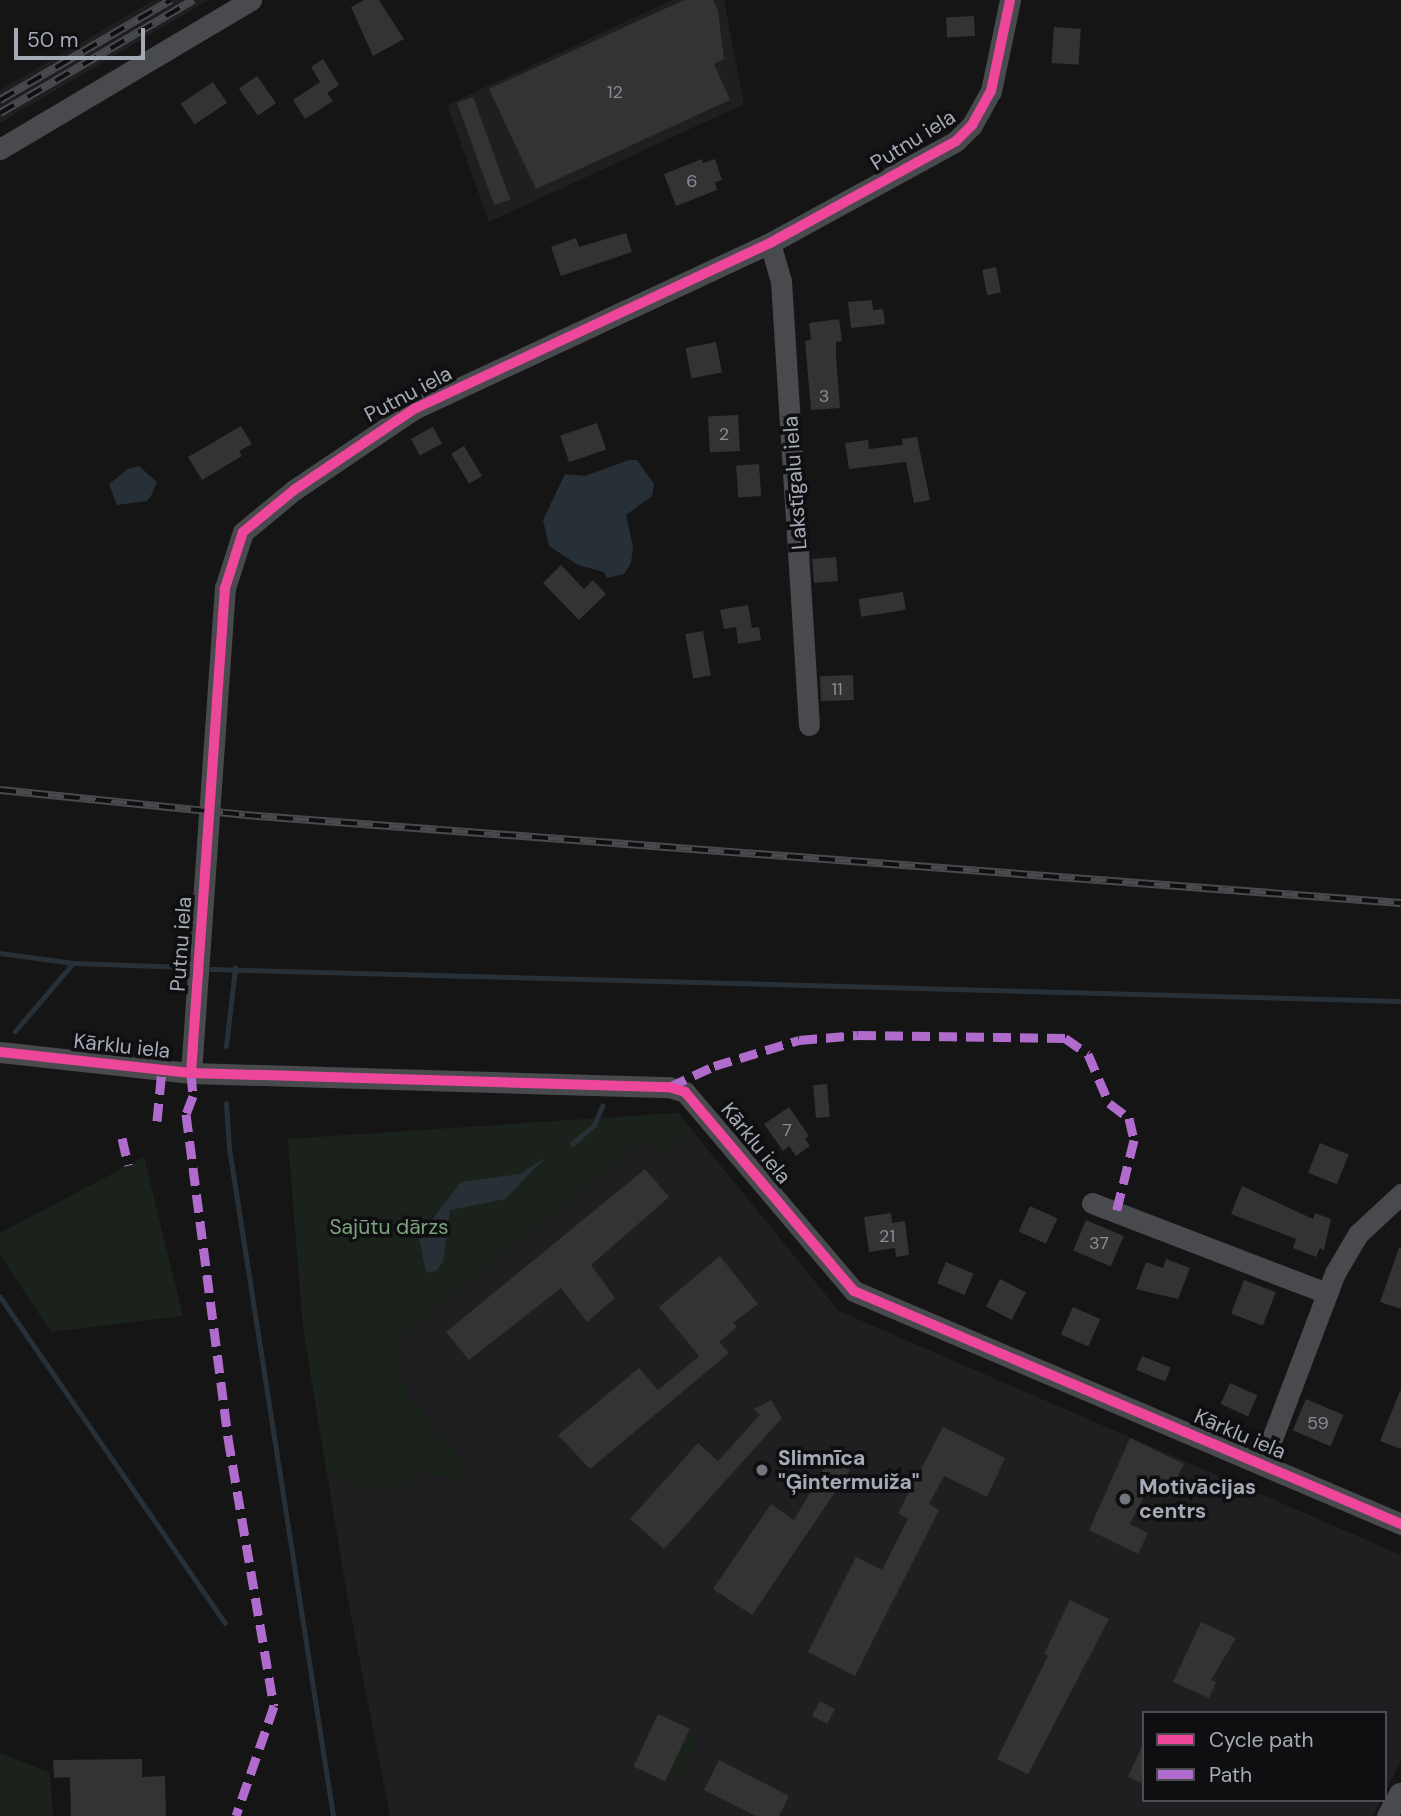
<!DOCTYPE html>
<meta charset="utf-8">
<style>
body{margin:0}
#map{position:relative;width:1401px;height:1816px;overflow:hidden;background:#151515;font-family:"DM Sans",sans-serif}
div>[style]{position:absolute}
[style*='--x']{left:calc(var(--x)*1px);top:calc(var(--y)*1px);width:calc(var(--w)*1px);rotate:calc(var(--a)*1deg)}
.built>*{inset:0;background:#1f1f21}
.green>*{inset:0;background:#1b221c}
.water>*{inset:0;background:#283037}
.stream>*{height:5px;margin:-2.5px;padding:0 2.5px;transform-origin:2.5px;border-radius:2.5px;background:#283037}
.building>*{inset:0;background:#333334;transform-origin:0 0}
.minor>*{height:21px;margin:-10.5px;padding:0 10.5px;transform-origin:10.5px;border-radius:10.5px;background:#494a4e}
.rail>*{height:8px;margin-top:-4px;transform-origin:0;background:repeating-linear-gradient(90deg,#0f0f11 0 16px,#494a4d 0 32px);box-sizing:border-box;border-block:2px solid #494a4d}
.quiet>*{height:9px;margin-top:-4.5px;transform-origin:0;background:repeating-linear-gradient(90deg,#b06ccc 0 18px,transparent 0 27px)}
.cycleway>*{height:10px;margin:-5px;padding:0 5px;transform-origin:5px;border-radius:5px;background:#ed469a}
.dots>*{width:19px;height:19px;translate:-50% -50%;box-sizing:border-box;border:4px solid #0f0f11;border-radius:50%}
span{translate:-50% -50%;white-space:nowrap;text-align:center;line-height:1.15;-webkit-text-stroke:7px #0f0f11;paint-order:stroke}
.number-label{font-size:18px;color:#888d96}
.number-label span{-webkit-text-stroke-width:0}
.street-label{font-size:21px;color:#a5abb6}
.park-label{font-size:21px;color:#7ca27e}
.poi-label{font-size:21px;color:#a5abb6;font-weight:700}
.left{translate:0 -50%;text-align:left}
.legend{position:absolute;left:1142px;top:1711px;width:245px;height:91px;box-sizing:border-box;background:#0f0f11;border:2px solid #4b4d53;margin:0;padding:9px 12px;list-style:none;font-size:21px;color:#a5abb6}
.legend li{display:flex;align-items:center;gap:14px;height:35px}
.legend b{width:35px;border:2px solid #4b4d53}
.scale{position:absolute;left:14px;top:28px;width:131px;height:32px;box-sizing:border-box;border:4px solid #a5abb6;border-top:0;padding-left:9px;font-size:21px;line-height:24px;white-space:nowrap;color:#a5abb6;-webkit-text-stroke:5px #0f0f11;paint-order:stroke}
</style>
<div id="map">
<div class="built">
<i style="clip-path:polygon(154px 0,209px 0,0 123px,0 90px)"></i>
<i style="clip-path:polygon(672px 0,724px 0,744px 104px,489px 222px,447px 105px)"></i>
<i style="clip-path:polygon(678px 1113px,839px 1311px,1401px 1555px,1401px 1760px,1385px 1793px,1385px 1713px,1144px 1713px,1144px 1800px,1381px 1800px,1374px 1816px,390px 1816px,347px 1595px,303px 1327px,288px 1139px)"></i>
</div>
<div class="green">
<i style="clip-path:polygon(678px 1113px,693px 1132px,669px 1151px,638px 1145px,414px 1327px,402px 1342px,400px 1375px,409px 1396px,467px 1465px,468px 1475px,462px 1481px,421px 1472px,407px 1485px,372px 1491px,327px 1475px,303px 1327px,288px 1139px)"></i>
<i style="clip-path:polygon(144px 1157px,183px 1316px,51px 1332px,0 1255px,0 1233px)"></i>
<i style="clip-path:polygon(690px 1729px,699px 1741px,681px 1779px,665px 1781px)"></i>
<i style="clip-path:polygon(0 1753px,50px 1773px,53px 1816px,0 1816px)"></i>
</div>
<div class="water">
<i style="clip-path:polygon(629px 460px,637px 460px,654px 484px,652px 496px,626px 515px,633px 547px,631px 563px,624px 574px,607px 578px,604px 572px,578px 565px,549px 546px,543px 520px,565px 474px,585px 476px)"></i>
<i style="clip-path:polygon(139px 466px,157px 482px,151px 496px,147px 501px,117px 505px,109px 484px,128px 469px)"></i>
<i style="clip-path:polygon(546px 1157px,505px 1199px,450px 1210px,443px 1262px,436px 1271px,426px 1273px,419px 1237px,461px 1182px,520px 1174px)"></i>
</div>
<div class="stream">
<i style="--x:0;--y:953;--w:74;--a:7.8"></i>
<i style="--x:73;--y:963;--w:112;--a:2"></i>
<i style="--x:211;--y:969;--w:1190;--a:1.54"></i>
<i style="--x:15;--y:1031;--w:89;--a:-49.5"></i>
<i style="--x:226;--y:1046;--w:79;--a:-83.4"></i>
<i style="--x:226;--y:1103;--w:45;--a:86.2"></i>
<i style="--x:229;--y:1148;--w:676;--a:81.15"></i>
<i style="--x:572;--y:1144;--w:29;--a:-41"></i>
<i style="--x:594;--y:1125;--w:21;--a:-67"></i>
<i style="--x:0;--y:1297;--w:396;--a:55.4"></i>
</div>
<div class="building">
<i style="clip-path:polygon(364px 0,379px 0,404px 39px,373px 56px,351px 7px)"></i>
<i style="clip-path:polygon(684px 0,713px 0,718px 11px,724px 59px,714px 64px,730px 100px,536px 189px,489px 89px)"></i>
<i style="left:974px;top:16px;width:20px;height:28px;rotate:87deg"></i>
<i style="left:1054px;top:27px;width:27px;height:36px;rotate:4deg"></i>
<i style="clip-path:polygon(323px 59px,339px 85px,327px 93px,333px 101px,305px 119px,293px 100px,320px 82px,323px 87px,311px 67px)"></i>
<i style="left:257px;top:76px;width:33px;height:22px;rotate:55deg"></i>
<i style="left:213px;top:82px;width:25px;height:39px;rotate:56deg"></i>
<i style="left:473px;top:97px;width:109px;height:17px;rotate:70deg"></i>
<i style="clip-path:polygon(702px 159px,703px 163px,715px 159px,722px 180px,715px 182px,717px 190px,676px 206px,664px 174px)"></i>
<i style="clip-path:polygon(626px 233px,632px 252px,561px 276px,551px 247px,576px 238px,579px 247px)"></i>
<i style="left:996px;top:267px;width:26px;height:14px;rotate:79deg"></i>
<i style="clip-path:polygon(872px 300px,873px 310px,883px 309px,885px 324px,851px 328px,848px 302px)"></i>
<i style="clip-path:polygon(839px 319px,842px 341px,836px 342px,836px 357px,840px 408px,811px 410px,805px 341px,811px 340px,809px 323px)"></i>
<i style="left:716px;top:342px;width:31px;height:31px;rotate:79deg"></i>
<i style="left:738px;top:415px;width:36px;height:30px;rotate:87deg"></i>
<i style="left:597px;top:423px;width:28px;height:39px;rotate:71deg"></i>
<i style="clip-path:polygon(241px 426px,252px 444px,239px 451px,242px 456px,202px 480px,188px 457px)"></i>
<i style="left:433px;top:427px;width:19px;height:25px;rotate:62deg"></i>
<i style="clip-path:polygon(917px 437px,930px 500px,914px 503px,906px 462px,849px 469px,845px 443px,868px 440px,869px 449px,903px 445px,902px 439px)"></i>
<i style="left:464px;top:446px;width:35px;height:15px;rotate:59deg"></i>
<i style="left:759px;top:464px;width:32px;height:23px;rotate:86deg"></i>
<i style="left:836px;top:557px;width:24px;height:24px;rotate:85deg"></i>
<i style="clip-path:polygon(561px 565px,584px 589px,593px 580px,606px 594px,579px 620px,543px 583px)"></i>
<i style="left:903px;top:592px;width:18px;height:45px;rotate:81deg"></i>
<i style="clip-path:polygon(748px 605px,752px 628px,759px 627px,761px 640px,738px 644px,736px 627px,724px 629px,720px 610px)"></i>
<i style="left:703px;top:631px;width:45px;height:18px;rotate:80deg"></i>
<i style="left:853px;top:675px;width:25px;height:33px;rotate:88deg"></i>
<i style="left:827px;top:1084px;width:33px;height:14px;rotate:85deg"></i>
<i style="clip-path:polygon(789px 1107px,809px 1136px,805px 1139px,810px 1146px,796px 1156px,789px 1146px,783px 1151px,764px 1124px)"></i>
<i style="left:1320px;top:1143px;width:31px;height:32px;rotate:22deg"></i>
<i style="clip-path:polygon(645px 1169px,669px 1197px,591px 1265px,615px 1298px,587px 1322px,561px 1288px,469px 1360px,446px 1332px)"></i>
<i style="clip-path:polygon(1242px 1186px,1313px 1219px,1315px 1213px,1331px 1219px,1324px 1250px,1320px 1248px,1316px 1257px,1293px 1248px,1296px 1239px,1231px 1214px)"></i>
<i style="left:1030px;top:1206px;width:30px;height:28px;rotate:24deg"></i>
<i style="clip-path:polygon(891px 1213px,892px 1223px,905px 1221px,909px 1255px,896px 1257px,895px 1248px,869px 1252px,864px 1217px)"></i>
<i style="left:1086px;top:1220px;width:41px;height:33px;rotate:23deg"></i>
<i style="clip-path:polygon(1399px 1248px,1401px 1248px,1401px 1309px,1380px 1302px)"></i>
<i style="clip-path:polygon(720px 1256px,758px 1304px,733px 1323px,737px 1327px,719px 1342px,729px 1353px,590px 1469px,558px 1435px,639px 1368px,658px 1390px,699px 1356px,659px 1307px)"></i>
<i style="clip-path:polygon(1166px 1259px,1190px 1268px,1178px 1299px,1136px 1289px,1146px 1262px,1163px 1268px)"></i>
<i style="left:946px;top:1262px;width:30px;height:23px;rotate:23deg"></i>
<i style="left:1000px;top:1279px;width:29px;height:31px;rotate:27deg"></i>
<i style="left:1244px;top:1280px;width:34px;height:36px;rotate:21deg"></i>
<i style="left:1073px;top:1307px;width:30px;height:30px;rotate:24deg"></i>
<i style="left:1142px;top:1356px;width:31px;height:15px;rotate:22deg"></i>
<i style="left:1230px;top:1383px;width:30px;height:23px;rotate:24deg"></i>
<i style="clip-path:polygon(1400px 1391px,1401px 1391px,1401px 1449px,1380px 1441px)"></i>
<i style="left:1306px;top:1399px;width:41px;height:34px;rotate:23deg"></i>
<i style="clip-path:polygon(771px 1400px,782px 1418px,664px 1549px,630px 1519px,698px 1443px,718px 1461px,760px 1415px,754px 1409px)"></i>
<i style="clip-path:polygon(943px 1427px,1005px 1458px,987px 1497px,944px 1476px,929px 1504px,939px 1510px,855px 1676px,808px 1652px,856px 1557px,882px 1570px,908px 1519px,898px 1513px)"></i>
<i style="clip-path:polygon(1130px 1438px,1184px 1464px,1174px 1484px,1154px 1476px,1130px 1524px,1148px 1533px,1138px 1554px,1089px 1530px)"></i>
<i style="clip-path:polygon(834px 1451px,851px 1462px,846px 1468px,850px 1470px,752px 1615px,713px 1589px,771px 1504px,794px 1520px)"></i>
<i style="clip-path:polygon(1070px 1600px,1109px 1619px,1028px 1774px,997px 1759px,1048px 1656px,1044px 1654px)"></i>
<i style="clip-path:polygon(1201px 1622px,1236px 1638px,1211px 1680px,1216px 1682px,1209px 1698px,1173px 1682px)"></i>
<i style="left:820px;top:1701px;width:17px;height:17px;rotate:28deg"></i>
<i style="left:658px;top:1714px;width:35px;height:58px;rotate:25deg"></i>
<i style="clip-path:polygon(1144px 1742px,1144px 1784px,1128px 1777px)"></i>
<i style="clip-path:polygon(142px 1759px,142px 1777px,165px 1776px,166px 1816px,71px 1816px,70px 1777px,54px 1778px,53px 1760px)"></i>
<i style="clip-path:polygon(719px 1760px,789px 1796px,779px 1816px,756px 1816px,704px 1790px)"></i>
</div>
<div class="minor">
<i style="--x:0;--y:149;--w:292;--a:-30.7"></i>
<i style="--x:770;--y:243;--w:40;--a:74"></i>
<i style="--x:781;--y:281;--w:445;--a:86.4"></i>
<i style="--x:0;--y:1052;--w:192;--a:6.3"></i>
<i style="--x:191;--y:1073;--w:478;--a:1.7"></i>
<i style="--x:669;--y:1087;--w:17;--a:17"></i>
<i style="--x:685;--y:1092;--w:261;--a:49.7"></i>
<i style="--x:854;--y:1291;--w:595;--a:23.07"></i>
<i style="--x:191;--y:1073;--w:486;--a:-86"></i>
<i style="--x:225;--y:588;--w:59;--a:-72.2"></i>
<i style="--x:243;--y:532;--w:66;--a:-39.5"></i>
<i style="--x:294;--y:490;--w:145;--a:-34"></i>
<i style="--x:414;--y:409;--w:393;--a:-25"></i>
<i style="--x:770;--y:243;--w:212;--a:-28.7"></i>
<i style="--x:956;--y:141;--w:23;--a:-45"></i>
<i style="--x:972;--y:125;--w:39;--a:-61"></i>
<i style="--x:991;--y:91;--w:93;--a:-78.2"></i>
<i style="--x:1092;--y:1203;--w:252;--a:21"></i>
<i style="--x:1262;--y:1465;--w:205;--a:-69.2"></i>
<i style="--x:1335;--y:1273;--w:45;--a:-59.5"></i>
<i style="--x:1358;--y:1234;--w:59;--a:-42.9"></i>
<i style="--x:1387;--y:1816;--w:26;--a:-62"></i>
</div>
<div class="rail">
<i style="--x:0;--y:100;--w:198;--a:-30.3"></i>
<i style="--x:0;--y:113;--w:224;--a:-30.3"></i>
<i style="--x:0;--y:790;--w:246;--a:5.8"></i>
<i style="--x:245;--y:815;--w:1159;--a:4.35"></i>
</div>
<div class="quiet">
<i style="--x:191;--y:1073;--w:23;--a:85"></i>
<i style="--x:193;--y:1096;--w:19;--a:111"></i>
<i style="--x:186;--y:1114;--w:327;--a:82.6"></i>
<i style="--x:228;--y:1438;--w:272;--a:80.3"></i>
<i style="--x:274;--y:1706;--w:116;--a:109.1"></i>
<i style="--x:669;--y:1087;--w:50;--a:-25"></i>
<i style="--x:714;--y:1066;--w:89;--a:-17"></i>
<i style="--x:799;--y:1040;--w:59;--a:-4.8"></i>
<i style="--x:858;--y:1035;--w:207;--a:0.8"></i>
<i style="--x:1065;--y:1038;--w:28;--a:35"></i>
<i style="--x:1088;--y:1054;--w:53;--a:66.8"></i>
<i style="--x:1109;--y:1103;--w:25;--a:37"></i>
<i style="--x:1129;--y:1118;--w:23;--a:77"></i>
<i style="--x:1134;--y:1140;--w:75;--a:103.9"></i>
<i style="--x:157;--y:1121;--w:52;--a:-84.5"></i>
<i style="--x:122;--y:1138;--w:28;--a:77"></i>
</div>
<div class="cycleway">
<i style="--x:0;--y:1052;--w:192;--a:6.3"></i>
<i style="--x:191;--y:1073;--w:478;--a:1.7"></i>
<i style="--x:669;--y:1087;--w:17;--a:17"></i>
<i style="--x:685;--y:1092;--w:261;--a:49.7"></i>
<i style="--x:854;--y:1291;--w:595;--a:23.07"></i>
<i style="--x:191;--y:1073;--w:486;--a:-86"></i>
<i style="--x:225;--y:588;--w:59;--a:-72.2"></i>
<i style="--x:243;--y:532;--w:66;--a:-39.5"></i>
<i style="--x:294;--y:490;--w:145;--a:-34"></i>
<i style="--x:414;--y:409;--w:393;--a:-25"></i>
<i style="--x:770;--y:243;--w:212;--a:-28.7"></i>
<i style="--x:956;--y:141;--w:23;--a:-45"></i>
<i style="--x:972;--y:125;--w:39;--a:-61"></i>
<i style="--x:991;--y:91;--w:93;--a:-78.2"></i>
</div>
<div class="dots">
<i style="left:762px;top:1470px;background:#73767e"></i>
<i style="left:1125px;top:1499px;background:#73767e"></i>
</div>
<div class="number-label">
<span style="left:615px;top:92px">12</span>
<span style="left:692px;top:181px">6</span>
<span style="left:824px;top:396px">3</span>
<span style="left:724px;top:434px">2</span>
<span style="left:837px;top:689px">11</span>
<span style="left:787px;top:1130px">7</span>
<span style="left:887px;top:1236px">21</span>
<span style="left:1099px;top:1243px">37</span>
<span style="left:1318px;top:1423px">59</span>
</div>
<div class="street-label">
<span style="left:913px;top:140px;rotate:-32deg">Putnu iela</span>
<span style="left:408px;top:394px;rotate:-28deg">Putnu iela</span>
<span style="left:795px;top:483px;rotate:-94deg">Lakstīgalu iela</span>
<span style="left:181px;top:944px;rotate:-86deg">Putnu iela</span>
<span style="left:122px;top:1046px;rotate:6deg">Kārklu iela</span>
<span style="left:756px;top:1143px;rotate:51deg">Kārklu iela</span>
<span style="left:1240px;top:1434px;rotate:23deg">Kārklu iela</span>
</div>
<div class="park-label">
<span style="left:389px;top:1227px">Sajūtu dārzs</span>
</div>
<div class="poi-label">
<span class="left" style="left:778px;top:1470px">Slimnīca<br>"Ģintermuiža"</span>
<span class="left" style="left:1139px;top:1499px">Motivācijas<br>centrs</span>
</div>
<ul class="legend">
<li><b style="height:9px;background:#ed469a"></b>Cycle path</li>
<li><b style="height:9px;background:#b06ccc"></b>Path</li>
</ul>
<div class="scale">50 m</div>
</div>
